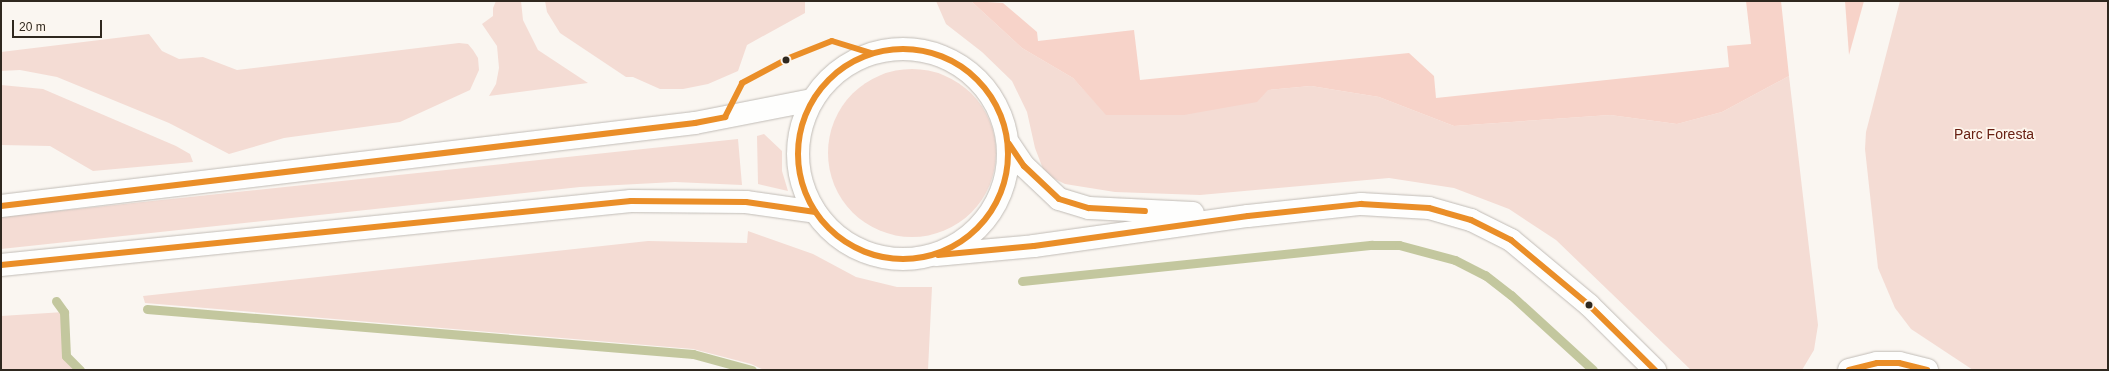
<!DOCTYPE html>
<style>
body{margin:0}
#map{position:relative;width:2109px;height:371px;overflow:hidden;background:#faf6f1;font-family:Arial,sans-serif}
div>[style]{position:absolute}
[style*='--x']{left:calc(var(--x)*1px);top:calc(var(--y)*1px);width:calc(var(--w)*1px);rotate:calc(var(--a)*1deg)}
.green>*{inset:0;background:#f4dcd4}
.round{border-radius:50%}
.forest>*{inset:0;background:#f7d3c9}
.stream>*{height:9px;margin:-4.5px;padding:0 4.5px;transform-origin:4.5px;border-radius:4.5px;background:#c3c79e}
.roads{filter:drop-shadow(0 0 1px #c1bcb6) drop-shadow(0 0 1px #c1bcb6)}
.tertiary>*{height:22px;margin:-11px;padding:0 11px;transform-origin:11px;border-radius:11px;background:#fefefd}
.tertiary>.ring{margin:-11px;padding:0;box-sizing:content-box;background:none;border:22px solid #fefefd;border-radius:50%}
.bus-1>*{height:6px;margin:-3px;padding:0 3px;transform-origin:3px;border-radius:3px;background:#ea8e28}
.bus-1>.ring{margin:-3px;padding:0;box-sizing:content-box;background:none;border:6px solid #ea8e28;border-radius:50%}
.dots>*{width:11px;height:11px;translate:-50% -50%;box-sizing:border-box;border:2px solid #fef6ed;border-radius:50%}
span{translate:-50% -50%;white-space:nowrap;text-align:center;line-height:1.15;-webkit-text-stroke:3.5px #fef6ed;paint-order:stroke}
.park-label{font-size:14px;color:#682012}
.frame{position:absolute;inset:0;border:2px solid #2f281f;pointer-events:none}
.scale{position:absolute;left:12px;top:20px;width:90px;height:18px;box-sizing:border-box;border:2px solid #2f281f;border-top:0;padding-left:5px;font-size:12px;line-height:14px;white-space:nowrap;color:#2f281f;-webkit-text-stroke:3px #fef6ed;paint-order:stroke}
</style>
<div id="map">
<div class="green">
<i style="clip-path:polygon(496px 1px,521px 1px,523px 20px,538px 50px,588px 83px,489px 96px,496px 84px,499px 68px,497px 46px,482px 24px,493px 16px,493px 8px)"></i>
<i style="clip-path:polygon(545px 1px,805px 1px,805px 13px,747px 45px,738px 71px,708px 84px,683px 89px,660px 89px,633px 77px,626px 77px,560px 33px,547px 12px)"></i>
<i style="clip-path:polygon(936px 1px,971px 1px,1022px 48px,1073px 78px,1107px 115px,1267px 90px,1311px 86px,1379px 97px,1454px 126px,1610px 115px,1677px 124px,1722px 112px,1789px 76px,1818px 325px,1814px 350px,1802px 370px,1691px 370px,1556px 240px,1509px 209px,1454px 188px,1389px 178px,1200px 195px,1115px 192px,1065px 184px,1045px 174px,1035px 148px,1027px 112px,1012px 81px,982px 52px,946px 24px)"></i>
<i style="clip-path:polygon(1900px 1px,2108px 1px,2108px 370px,1973px 370px,1911px 329px,1895px 308px,1878px 268px,1865px 149px,1866px 132px)"></i>
<i style="clip-path:polygon(149px 34px,162px 51px,179px 59px,203px 57px,237px 70px,459px 43px,468px 44px,473px 50px,478px 58px,479px 70px,470px 90px,400px 122px,284px 138px,229px 154px,169px 123px,57px 77px,20px 70px,1px 71px,1px 52px)"></i>
<i class="round" style="left:828px;top:69px;width:168px;height:168px"></i>
<i style="clip-path:polygon(1px 85px,43px 89px,176px 146px,190px 154px,193px 162px,93px 171px,50px 146px,1px 145px)"></i>
<i style="clip-path:polygon(764px 134px,782px 151px,782px 171px,788px 191px,758px 184px,757px 136px)"></i>
<i style="clip-path:polygon(738px 139px,742px 185px,675px 182px,580px 187px,1px 249px,1px 217px)"></i>
<i style="clip-path:polygon(748px 231px,813px 254px,856px 277px,897px 287px,932px 287px,928px 370px,764px 370px,751px 364px,693px 349px,145px 303px,143px 296px,648px 241px,747px 243px)"></i>
<i style="clip-path:polygon(64px 312px,66px 356px,80px 370px,1px 370px,1px 316px)"></i>
</div>
<div class="forest">
<i style="clip-path:polygon(971px 1px,1003px 3px,1037px 32px,1038px 41px,1134px 30px,1140px 80px,1409px 53px,1434px 76px,1436px 98px,1729px 67px,1727px 46px,1751px 44px,1746px 1px,1781px 1px,1789px 76px,1722px 112px,1677px 124px,1610px 115px,1454px 126px,1379px 97px,1311px 86px,1268px 90px,1257px 102px,1184px 115px,1106px 115px,1073px 78px,1022px 48px)"></i>
<i style="clip-path:polygon(1845px 1px,1864px 1px,1849px 55px)"></i>
</div>
<div class="stream">
<i style="--x:1022;--y:281;--w:352;--a:-5.9"></i>
<i style="--x:1372;--y:245;--w:27;--a:0"></i>
<i style="--x:1399;--y:245;--w:58;--a:15"></i>
<i style="--x:1455;--y:260;--w:34;--a:27"></i>
<i style="--x:1485;--y:275;--w:33;--a:38"></i>
<i style="--x:1511;--y:295;--w:111;--a:42.4"></i>
<i style="--x:56;--y:301;--w:14;--a:54"></i>
<i style="--x:64;--y:312;--w:44;--a:87.4"></i>
<i style="--x:66;--y:356;--w:20;--a:45"></i>
<i style="--x:147;--y:309;--w:548;--a:4.71"></i>
<i style="--x:693;--y:354;--w:61;--a:15.2"></i>
</div>
<div class="roads">
<div class="tertiary">
<i class="ring" style="left:798px;top:49px;width:188px;height:188px"></i>
<i style="--x:1009;--y:144;--w:27;--a:56"></i>
<i style="--x:1024;--y:166;--w:48;--a:43.3"></i>
<i style="--x:1059;--y:199;--w:31;--a:17"></i>
<i style="--x:1089;--y:208;--w:104;--a:2.8"></i>
<i style="--x:1;--y:206;--w:699;--a:-6.82"></i>
<i style="--x:695;--y:123;--w:119;--a:-11.1"></i>
<i style="--x:936;--y:255;--w:98;--a:-5.2"></i>
<i style="--x:1034;--y:246;--w:216;--a:-8"></i>
<i style="--x:1248;--y:216;--w:114;--a:-6.1"></i>
<i style="--x:1361;--y:204;--w:68;--a:3.4"></i>
<i style="--x:1429;--y:208;--w:44;--a:15.9"></i>
<i style="--x:1471;--y:220;--w:45;--a:26.6"></i>
<i style="--x:1511;--y:240;--w:102;--a:39.8"></i>
<i style="--x:1589;--y:305;--w:93;--a:44.6"></i>
<i style="--x:1;--y:265;--w:633;--a:-5.8"></i>
<i style="--x:631;--y:201;--w:115;--a:0.5"></i>
<i style="--x:746;--y:202;--w:70;--a:8.2"></i>
<i style="--x:1849;--y:370;--w:29;--a:-14"></i>
<i style="--x:1877;--y:363;--w:22;--a:0"></i>
<i style="--x:1899;--y:363;--w:29;--a:14"></i>
</div>
</div>
<div class="bus-1">
<i class="ring" style="left:798px;top:49px;width:204px;height:204px"></i>
<i style="--x:1009;--y:144;--w:27;--a:56"></i>
<i style="--x:1024;--y:166;--w:48;--a:43.3"></i>
<i style="--x:1059;--y:199;--w:31;--a:17"></i>
<i style="--x:1089;--y:208;--w:56;--a:3.1"></i>
<i style="--x:1;--y:206;--w:699;--a:-6.82"></i>
<i style="--x:695;--y:123;--w:31;--a:-11"></i>
<i style="--x:725;--y:117;--w:38;--a:-63"></i>
<i style="--x:742;--y:83;--w:53;--a:-28"></i>
<i style="--x:789;--y:58;--w:46;--a:-21.6"></i>
<i style="--x:832;--y:41;--w:41;--a:17.1"></i>
<i style="--x:938;--y:255;--w:96;--a:-5.4"></i>
<i style="--x:1034;--y:246;--w:216;--a:-8"></i>
<i style="--x:1248;--y:216;--w:114;--a:-6.1"></i>
<i style="--x:1361;--y:204;--w:68;--a:3.4"></i>
<i style="--x:1429;--y:208;--w:44;--a:15.9"></i>
<i style="--x:1471;--y:220;--w:45;--a:26.6"></i>
<i style="--x:1511;--y:240;--w:102;--a:39.8"></i>
<i style="--x:1589;--y:305;--w:93;--a:44.6"></i>
<i style="--x:1;--y:265;--w:633;--a:-5.8"></i>
<i style="--x:631;--y:201;--w:115;--a:0.5"></i>
<i style="--x:746;--y:202;--w:70;--a:8.2"></i>
<i style="--x:1849;--y:370;--w:29;--a:-14"></i>
<i style="--x:1877;--y:363;--w:22;--a:0"></i>
<i style="--x:1899;--y:363;--w:29;--a:14"></i>
</div>
<div class="dots">
<i style="left:786px;top:60px;background:#2f281f"></i>
<i style="left:1589px;top:305px;background:#2f281f"></i>
</div>
<div class="park-label">
<span style="left:1994px;top:134px">Parc Foresta</span>
</div>
<div class="frame"></div>
<div class="scale">20 m</div>
</div>
